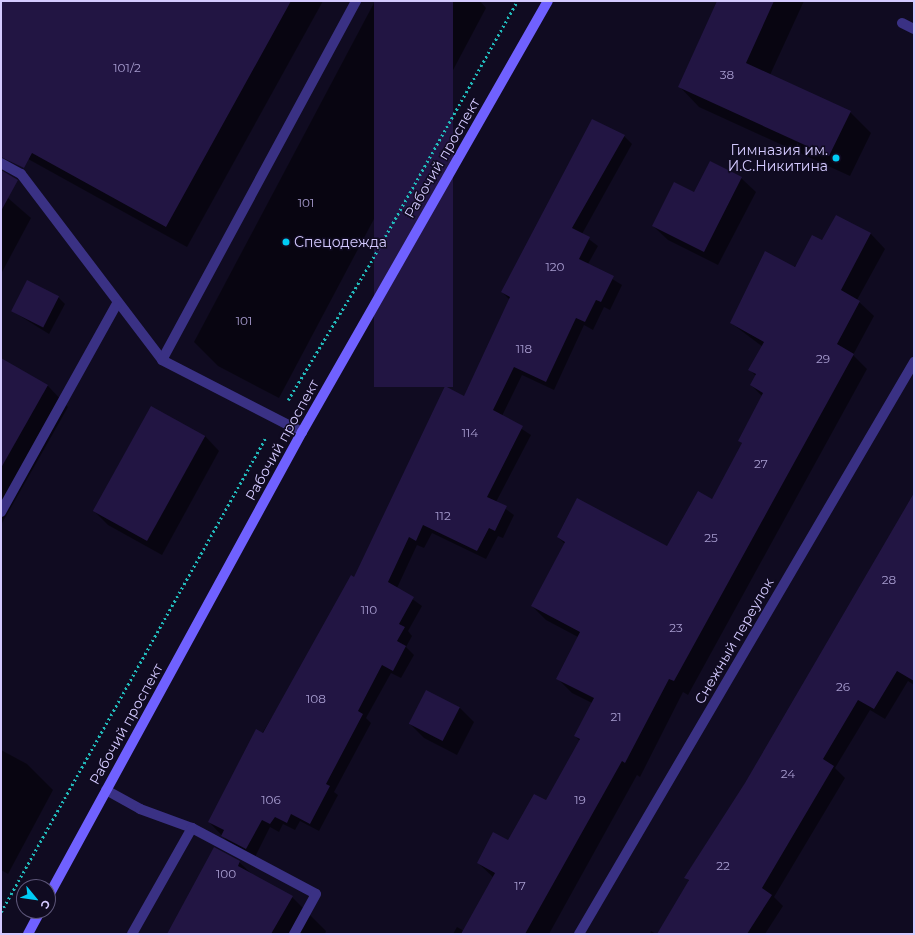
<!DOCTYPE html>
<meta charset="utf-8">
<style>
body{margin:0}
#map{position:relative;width:915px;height:935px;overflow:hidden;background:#100b21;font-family:Montserrat,sans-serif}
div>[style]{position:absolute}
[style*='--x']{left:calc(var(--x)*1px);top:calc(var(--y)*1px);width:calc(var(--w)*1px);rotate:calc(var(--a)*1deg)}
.shadow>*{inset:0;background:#0007}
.building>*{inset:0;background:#221543;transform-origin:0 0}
.path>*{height:2.5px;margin-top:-1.25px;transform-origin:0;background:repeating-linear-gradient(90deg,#22babb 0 2px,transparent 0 5px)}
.lane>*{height:10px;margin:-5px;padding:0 5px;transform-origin:5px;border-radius:5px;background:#3a3184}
.street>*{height:10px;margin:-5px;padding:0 5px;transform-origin:5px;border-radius:5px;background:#3a3184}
.secondary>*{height:10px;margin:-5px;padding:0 5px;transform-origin:5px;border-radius:5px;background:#7061ff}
.dots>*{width:11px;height:11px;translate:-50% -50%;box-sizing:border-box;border:2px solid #100b21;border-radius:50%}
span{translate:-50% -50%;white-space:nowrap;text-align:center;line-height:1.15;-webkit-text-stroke:3px #100b21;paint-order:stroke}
.number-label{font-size:12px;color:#a89dd0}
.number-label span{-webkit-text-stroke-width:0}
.poi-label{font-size:14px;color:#d4caff}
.right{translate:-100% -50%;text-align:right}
.left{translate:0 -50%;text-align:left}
.street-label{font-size:14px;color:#d4caff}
.frame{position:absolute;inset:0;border:2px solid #d4caff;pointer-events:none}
.north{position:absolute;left:16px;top:879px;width:40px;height:40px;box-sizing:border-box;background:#100b21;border:1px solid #5e577a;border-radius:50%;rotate:119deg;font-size:11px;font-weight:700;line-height:16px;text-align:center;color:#d4caff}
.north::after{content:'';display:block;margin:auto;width:14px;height:18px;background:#00ccf5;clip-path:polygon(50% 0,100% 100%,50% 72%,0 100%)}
</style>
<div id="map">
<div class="shadow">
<i style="clip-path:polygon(1px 1px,323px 1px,187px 247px,1px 144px)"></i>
<i style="clip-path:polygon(375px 1px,480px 1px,486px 8px,279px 398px,218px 366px,194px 342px)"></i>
<i style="clip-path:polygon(718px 1px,804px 1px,770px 75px,850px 112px,871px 133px,850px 176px,699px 107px,679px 86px)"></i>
<i style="clip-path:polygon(624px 136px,632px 144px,582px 234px,598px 246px,588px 264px,622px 285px,610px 310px,604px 307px,593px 330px,584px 325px,554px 390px,522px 375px,502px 416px,531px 435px,496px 502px,514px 515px,503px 538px,498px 536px,486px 559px,432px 533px,424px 548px,417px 545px,397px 588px,422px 606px,408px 631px,412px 636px,406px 647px,414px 655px,401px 678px,391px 673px,366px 718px,371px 723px,334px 792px,338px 795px,319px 831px,300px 821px,295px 830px,283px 824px,279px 832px,270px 827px,255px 857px,230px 844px,209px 822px,464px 397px,510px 300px,502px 292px)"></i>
<i style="clip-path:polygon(741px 178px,756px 192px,718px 265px,668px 240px,653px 226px,695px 193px)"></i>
<i style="clip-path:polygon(1px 192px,31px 218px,1px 274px)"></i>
<i style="clip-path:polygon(836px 216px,871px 234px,885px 249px,857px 300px,874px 316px,853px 355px,867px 369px,688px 695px,683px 692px,640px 777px,637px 775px,549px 934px,453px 934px,457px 927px,464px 931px,494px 878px,478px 863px,508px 842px,546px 802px,580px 741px,575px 736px,592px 703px,572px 693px,558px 679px,578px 637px,546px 620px,532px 606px,565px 544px,558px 537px,667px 547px,712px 500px,743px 444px,739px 441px,762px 396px,751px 385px,756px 376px,750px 370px,763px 347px,731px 323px,822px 242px)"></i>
<i style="clip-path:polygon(58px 297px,65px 304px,49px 334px,12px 311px)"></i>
<i style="clip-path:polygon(5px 362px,48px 386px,68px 407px,1px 525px,1px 370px)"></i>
<i style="clip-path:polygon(205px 436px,219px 451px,162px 555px,108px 525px,94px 511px)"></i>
<i style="clip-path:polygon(914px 495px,914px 685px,908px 681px,885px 719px,870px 710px,835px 768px,845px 778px,774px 897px,783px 906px,765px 934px,658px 934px,689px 881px,685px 877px,746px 783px)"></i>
<i style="clip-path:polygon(426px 691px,460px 708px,474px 722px,457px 755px,424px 738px,410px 724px)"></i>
<i style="clip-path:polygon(1px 750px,27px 764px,53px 790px,8px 874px,1px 870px)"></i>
<i style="clip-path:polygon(239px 862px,253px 875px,292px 897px,326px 931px,325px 934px,168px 934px)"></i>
<i style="clip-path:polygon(651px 931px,656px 934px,650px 934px)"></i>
</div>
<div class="building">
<i style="clip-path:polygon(1px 1px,291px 1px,166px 227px,32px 153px,24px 168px,1px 157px)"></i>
<i style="left:374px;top:1px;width:79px;height:386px"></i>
<i style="clip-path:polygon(717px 1px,774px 1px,746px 63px,851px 111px,829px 156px,678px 87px)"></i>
<i style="clip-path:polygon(592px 119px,625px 135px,572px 228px,590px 237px,579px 259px,614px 276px,601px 302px,596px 300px,585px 322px,576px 318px,546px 382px,514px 367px,493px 410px,523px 426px,487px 497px,507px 506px,495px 531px,489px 528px,477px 551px,423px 525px,416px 541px,409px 537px,388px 582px,414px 597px,399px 624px,405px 627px,397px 641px,406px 646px,393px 671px,382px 665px,358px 711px,363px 714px,326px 784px,330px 786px,310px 824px,291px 814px,287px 823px,275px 817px,270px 824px,262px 820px,246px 849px,221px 836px,224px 830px,208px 822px,256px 729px,263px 733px,351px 575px,354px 577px,445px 386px,464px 396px,510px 297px,501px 292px)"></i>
<i style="clip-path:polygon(710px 161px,742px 177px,704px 252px,652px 226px,674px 182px,694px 192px)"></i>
<i style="clip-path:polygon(1px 170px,18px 180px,1px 211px)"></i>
<i style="clip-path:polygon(836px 215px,871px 233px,841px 290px,860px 301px,837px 344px,854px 354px,674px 681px,669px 679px,625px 763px,622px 761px,525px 934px,461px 934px,495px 873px,477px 863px,493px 832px,508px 840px,534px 794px,546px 800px,580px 739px,574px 736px,594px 698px,556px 679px,580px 632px,531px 606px,565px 542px,557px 537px,577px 498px,667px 546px,698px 491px,712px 499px,742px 443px,738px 441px,763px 393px,750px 385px,756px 374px,748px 370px,764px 342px,730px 323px,765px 251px,795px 267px,812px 235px,822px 240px)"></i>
<i style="left:27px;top:280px;width:36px;height:35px;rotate:27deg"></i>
<i style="clip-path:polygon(1px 358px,48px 385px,1px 468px)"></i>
<i style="left:151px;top:406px;width:62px;height:120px;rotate:29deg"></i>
<i style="clip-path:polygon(914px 493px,914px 681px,897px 671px,874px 709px,858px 700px,823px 759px,834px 766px,762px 888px,772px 895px,747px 934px,657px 934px,689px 880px,684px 878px,745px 783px)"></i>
<i style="left:426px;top:690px;width:38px;height:38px;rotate:27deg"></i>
<i style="clip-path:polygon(214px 847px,240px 861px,238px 866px,293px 896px,271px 934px,167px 934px)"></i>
</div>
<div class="path">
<i style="--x:288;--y:400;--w:155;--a:-59"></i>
<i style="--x:368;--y:267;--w:305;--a:-60.7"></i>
<i style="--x:1;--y:912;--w:544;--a:-60.84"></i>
</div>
<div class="lane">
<i style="--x:902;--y:23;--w:13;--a:27"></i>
<i style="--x:1;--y:163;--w:23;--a:29"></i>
<i style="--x:21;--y:174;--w:233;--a:52.8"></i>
<i style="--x:302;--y:432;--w:157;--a:-152.8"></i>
<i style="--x:162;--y:360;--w:408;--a:-61.6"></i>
<i style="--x:1;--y:512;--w:238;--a:-60.9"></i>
<i style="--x:106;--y:790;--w:39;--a:29"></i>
<i style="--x:140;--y:809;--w:55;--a:20.1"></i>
<i style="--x:192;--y:828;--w:140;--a:28"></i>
<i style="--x:316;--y:894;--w:46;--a:118.8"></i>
<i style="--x:132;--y:934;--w:122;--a:-60.5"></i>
</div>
<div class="street">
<i style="--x:579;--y:934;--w:663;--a:-59.64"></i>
</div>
<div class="secondary">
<i style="--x:48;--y:897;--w:530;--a:-61.36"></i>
<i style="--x:302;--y:432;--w:496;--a:-60.3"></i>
<i style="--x:28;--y:934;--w:26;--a:-62"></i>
</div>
<div class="dots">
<i style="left:836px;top:158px;background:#00ccf5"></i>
<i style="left:286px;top:242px;background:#00ccf5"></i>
</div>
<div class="number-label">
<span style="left:127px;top:68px">101/2</span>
<span style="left:727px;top:75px">38</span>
<span style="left:306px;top:203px">101</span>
<span style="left:555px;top:267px">120</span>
<span style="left:244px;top:321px">101</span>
<span style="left:524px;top:349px">118</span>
<span style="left:823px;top:359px">29</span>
<span style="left:470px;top:433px">114</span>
<span style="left:761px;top:464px">27</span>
<span style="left:443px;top:516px">112</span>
<span style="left:711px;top:538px">25</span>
<span style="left:889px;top:580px">28</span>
<span style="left:369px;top:610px">110</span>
<span style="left:676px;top:628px">23</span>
<span style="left:843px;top:687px">26</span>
<span style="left:316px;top:699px">108</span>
<span style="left:616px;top:717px">21</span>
<span style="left:788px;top:774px">24</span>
<span style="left:271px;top:800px">106</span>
<span style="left:580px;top:800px">19</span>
<span style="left:723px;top:866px">22</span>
<span style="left:226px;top:874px">100</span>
<span style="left:520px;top:886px">17</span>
</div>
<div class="poi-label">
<span class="right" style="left:828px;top:158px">Гимназия им.<br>И.С.Никитина</span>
<span class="left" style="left:294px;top:242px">Спецодежда</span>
</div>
<div class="street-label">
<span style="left:442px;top:158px;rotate:-60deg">Рабочий проспект</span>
<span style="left:282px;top:440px;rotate:-61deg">Рабочий проспект</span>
<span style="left:734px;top:641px;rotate:-60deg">Снежный переулок</span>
<span style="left:126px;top:724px;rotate:-61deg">Рабочий проспект</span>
</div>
<div class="frame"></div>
<div class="north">С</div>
</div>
